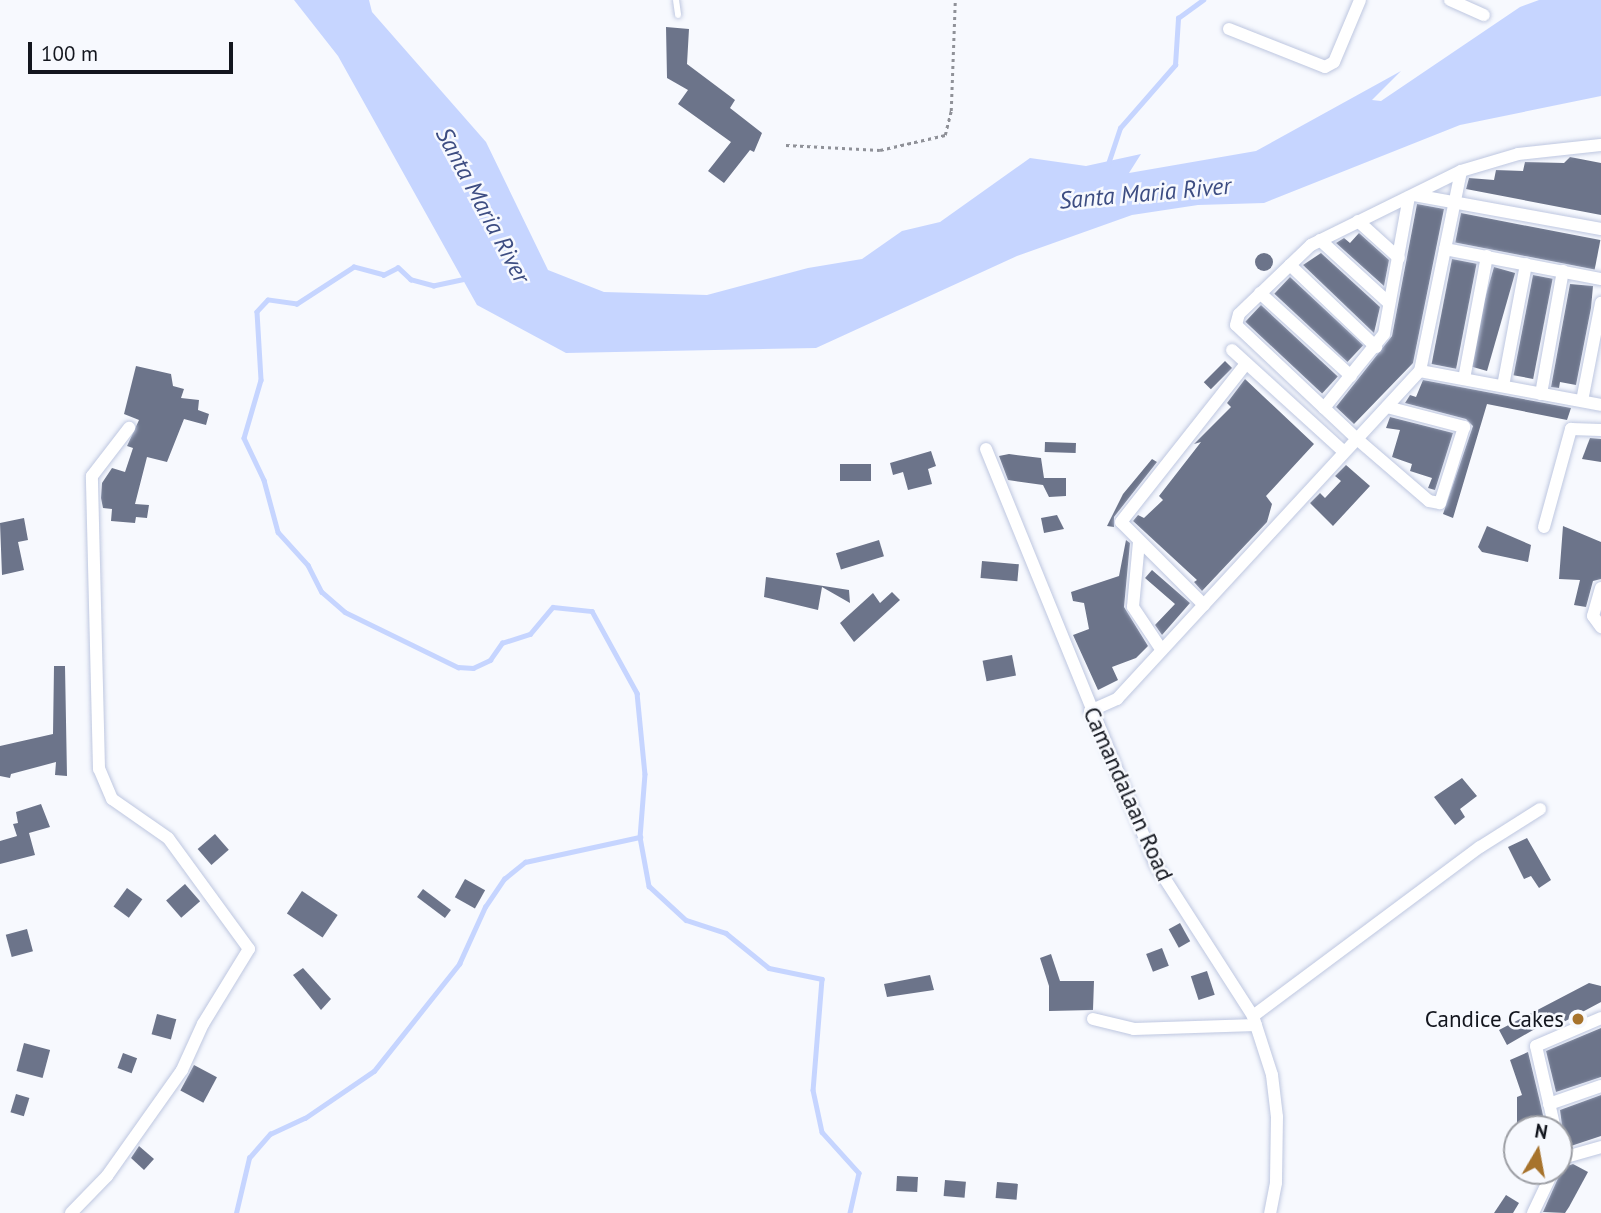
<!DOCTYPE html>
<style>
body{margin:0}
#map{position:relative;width:1601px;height:1213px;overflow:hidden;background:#f7f9fe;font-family:"PT Sans",sans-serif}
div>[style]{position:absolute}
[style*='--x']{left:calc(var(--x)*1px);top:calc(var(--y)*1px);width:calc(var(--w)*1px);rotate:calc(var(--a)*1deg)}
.water>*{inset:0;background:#c6d5ff}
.stream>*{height:4.5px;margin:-2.25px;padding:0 2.25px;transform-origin:2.25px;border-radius:2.25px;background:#c6d5ff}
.building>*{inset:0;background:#6c748a;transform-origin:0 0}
.round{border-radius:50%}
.path>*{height:2.5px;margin-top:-1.25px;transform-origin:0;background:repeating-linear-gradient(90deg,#8f9198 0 3.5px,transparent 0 7px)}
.roads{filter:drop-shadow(0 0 2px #bec7e0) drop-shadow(0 0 2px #bec7e0)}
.lane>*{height:6px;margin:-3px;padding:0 3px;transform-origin:3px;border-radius:3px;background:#fff}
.street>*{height:12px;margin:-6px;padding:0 6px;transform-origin:6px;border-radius:6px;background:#fff}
.dots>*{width:19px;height:19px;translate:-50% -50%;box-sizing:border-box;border:4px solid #f7f9fe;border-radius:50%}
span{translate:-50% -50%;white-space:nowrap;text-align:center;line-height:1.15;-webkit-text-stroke:5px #f7f9fe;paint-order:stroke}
.street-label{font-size:23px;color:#13161e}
.poi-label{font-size:23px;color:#13161e}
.right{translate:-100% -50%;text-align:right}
.water-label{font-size:24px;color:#3d4d82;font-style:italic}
.north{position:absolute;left:1503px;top:1115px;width:70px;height:70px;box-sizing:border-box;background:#f7f9fe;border:2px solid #9c9ea4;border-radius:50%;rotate:10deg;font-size:19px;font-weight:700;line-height:28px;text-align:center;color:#13161e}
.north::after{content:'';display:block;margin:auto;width:24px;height:32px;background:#a7732c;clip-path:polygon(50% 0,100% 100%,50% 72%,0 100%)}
.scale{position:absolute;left:28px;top:42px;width:205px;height:32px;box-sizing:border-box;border:4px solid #13161e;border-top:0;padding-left:9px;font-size:21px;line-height:24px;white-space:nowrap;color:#13161e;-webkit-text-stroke:5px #f7f9fe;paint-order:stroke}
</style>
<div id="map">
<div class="water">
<i style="clip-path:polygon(294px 0,369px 0,372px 12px,486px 142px,548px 270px,604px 292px,707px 295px,808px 268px,862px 259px,902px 231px,940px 222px,1030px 158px,1086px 166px,1141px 154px,1129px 173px,1256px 151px,1401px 71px,1372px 100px,1381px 101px,1520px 7px,1539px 0,1601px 0,1601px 96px,1460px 125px,1264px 203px,1198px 205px,1132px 215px,1017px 256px,816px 348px,566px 353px,477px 305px,338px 56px)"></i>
</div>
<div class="stream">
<i style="--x:1107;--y:167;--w:41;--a:-71.6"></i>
<i style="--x:1120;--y:128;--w:84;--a:-48.9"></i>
<i style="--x:1175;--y:65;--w:47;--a:-86.3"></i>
<i style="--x:1178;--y:18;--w:31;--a:-36"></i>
<i style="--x:466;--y:279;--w:33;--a:168"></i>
<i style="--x:434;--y:286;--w:24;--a:-165"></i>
<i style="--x:411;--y:280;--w:18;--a:-137"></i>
<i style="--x:398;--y:268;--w:16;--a:153"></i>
<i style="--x:384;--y:275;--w:31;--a:-165"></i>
<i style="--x:354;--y:267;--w:68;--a:147"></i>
<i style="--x:297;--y:304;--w:29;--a:-172"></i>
<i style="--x:268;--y:300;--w:16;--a:133"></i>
<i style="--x:257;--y:312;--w:68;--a:86.6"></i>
<i style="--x:261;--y:380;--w:60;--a:106.3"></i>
<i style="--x:244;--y:438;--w:47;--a:64.5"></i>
<i style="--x:264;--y:480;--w:54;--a:74.9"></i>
<i style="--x:278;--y:532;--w:45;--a:47.7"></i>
<i style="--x:308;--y:565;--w:30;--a:63"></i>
<i style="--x:322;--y:592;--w:30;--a:41"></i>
<i style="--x:345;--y:612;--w:126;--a:26"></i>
<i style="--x:458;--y:667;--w:15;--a:4"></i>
<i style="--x:473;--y:668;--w:19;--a:-25"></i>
<i style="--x:490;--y:660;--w:21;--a:-55"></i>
<i style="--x:502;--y:643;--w:29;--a:-18"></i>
<i style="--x:530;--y:634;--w:35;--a:-50"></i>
<i style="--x:553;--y:607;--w:39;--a:6"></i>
<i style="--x:592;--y:611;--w:94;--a:61.2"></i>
<i style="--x:637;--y:693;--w:81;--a:84.4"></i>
<i style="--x:645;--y:774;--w:63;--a:94.5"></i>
<i style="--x:640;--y:837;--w:50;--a:79.6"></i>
<i style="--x:649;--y:886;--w:50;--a:42.6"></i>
<i style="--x:686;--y:920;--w:42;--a:18"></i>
<i style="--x:726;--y:933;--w:55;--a:39.1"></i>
<i style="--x:769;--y:968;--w:54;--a:11.7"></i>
<i style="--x:822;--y:979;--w:111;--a:94.6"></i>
<i style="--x:813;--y:1090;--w:43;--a:77.9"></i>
<i style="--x:822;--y:1132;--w:55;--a:47.9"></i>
<i style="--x:859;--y:1173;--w:41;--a:102.7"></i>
<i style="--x:236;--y:1213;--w:57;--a:-76.7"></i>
<i style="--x:249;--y:1158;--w:32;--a:-49"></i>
<i style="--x:270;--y:1134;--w:38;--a:-25"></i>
<i style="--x:305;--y:1118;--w:83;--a:-34.3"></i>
<i style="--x:374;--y:1071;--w:137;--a:-51.5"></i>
<i style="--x:459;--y:964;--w:63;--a:-65.5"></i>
<i style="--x:485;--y:907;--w:34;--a:-56"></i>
<i style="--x:504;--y:879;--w:27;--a:-39"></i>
<i style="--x:525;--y:862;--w:118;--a:-12.3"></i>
</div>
<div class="building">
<i style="clip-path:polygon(666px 27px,689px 29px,687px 64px,735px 100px,730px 108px,762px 133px,754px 152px,750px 150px,724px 183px,708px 171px,731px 142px,678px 104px,688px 90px,667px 78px)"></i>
<i style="clip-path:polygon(1570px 157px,1601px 163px,1601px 215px,1466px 189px,1469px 178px,1494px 180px,1496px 170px,1523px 171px,1525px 162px,1564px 163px)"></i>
<i style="clip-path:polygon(1417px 204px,1444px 209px,1413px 363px,1354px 424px,1336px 407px,1392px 336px)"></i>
<i style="left:1461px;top:213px;width:142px;height:30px;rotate:11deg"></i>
<i style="clip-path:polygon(1359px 233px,1389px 260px,1384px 286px,1336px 243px,1344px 238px,1350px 243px)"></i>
<i style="clip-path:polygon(1321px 253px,1380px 307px,1374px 333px,1303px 265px)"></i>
<i class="round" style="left:1255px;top:253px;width:18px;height:18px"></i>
<i style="left:1452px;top:259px;width:25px;height:107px;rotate:11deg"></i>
<i style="left:1494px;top:267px;width:22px;height:102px;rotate:16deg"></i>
<i style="left:1533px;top:275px;width:20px;height:102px;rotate:11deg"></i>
<i style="left:1290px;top:277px;width:100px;height:23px;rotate:43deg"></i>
<i style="clip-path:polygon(1570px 284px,1593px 286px,1591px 308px,1576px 385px,1560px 382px,1559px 388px,1551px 387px)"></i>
<i style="left:1261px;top:305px;width:105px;height:23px;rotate:43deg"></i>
<i style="left:1225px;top:361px;width:10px;height:30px;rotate:45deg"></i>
<i style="clip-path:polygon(136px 366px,171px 374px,173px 386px,184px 389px,181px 398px,199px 400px,198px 410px,209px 414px,206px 425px,184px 419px,167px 462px,147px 457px,135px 504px,149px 505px,147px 518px,136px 517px,135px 523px,111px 521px,112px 509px,103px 508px,101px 498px,102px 483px,112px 468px,125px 472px,133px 448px,127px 446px,139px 420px,124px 414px)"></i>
<i style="clip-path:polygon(1245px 379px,1314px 444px,1266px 496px,1272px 504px,1267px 522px,1202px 591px,1194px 582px,1197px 580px,1133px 521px,1138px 515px,1144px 518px,1163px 500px,1159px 496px,1201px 442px,1194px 444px,1231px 407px,1227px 403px)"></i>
<i style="clip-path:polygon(1423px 380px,1539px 402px,1571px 408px,1567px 420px,1487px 404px,1453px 518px,1443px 514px,1473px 426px,1466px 419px,1405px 403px,1410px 395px,1416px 397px)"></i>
<i style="clip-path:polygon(1390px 417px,1453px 433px,1435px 490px,1428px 488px,1432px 478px,1410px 471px,1412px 464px,1392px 457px,1400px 430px,1386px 428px)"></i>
<i style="clip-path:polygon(1590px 438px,1601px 439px,1601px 462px,1582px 459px)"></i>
<i style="left:1045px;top:442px;width:31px;height:10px;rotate:2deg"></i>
<i style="clip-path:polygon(931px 451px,936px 466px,928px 469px,932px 484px,908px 490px,903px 472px,893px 475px,890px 463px)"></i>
<i style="clip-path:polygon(1009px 454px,1041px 458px,1044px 478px,1066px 478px,1066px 496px,1049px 497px,1043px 485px,1008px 480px,999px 456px)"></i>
<i style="clip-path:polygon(1152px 459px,1157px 462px,1114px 517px,1114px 527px,1107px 526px,1123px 494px)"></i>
<i style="left:840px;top:464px;width:31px;height:17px"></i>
<i style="clip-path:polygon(1346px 465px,1370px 486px,1333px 526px,1310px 503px,1320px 493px,1325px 498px,1341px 481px,1335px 476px)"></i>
<i style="clip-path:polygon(1057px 515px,1064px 529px,1044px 533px,1041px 518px)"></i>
<i style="clip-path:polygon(24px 518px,28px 540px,18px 542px,24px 570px,2px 575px,0 523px)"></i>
<i style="clip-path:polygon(1487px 526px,1531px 545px,1528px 562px,1482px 552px,1478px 547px)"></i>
<i style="clip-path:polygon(1563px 526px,1601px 542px,1601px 579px,1593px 581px,1586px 607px,1574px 605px,1580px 580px,1559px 579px)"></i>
<i style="left:879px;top:540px;width:17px;height:45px;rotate:73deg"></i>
<i style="clip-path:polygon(1126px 540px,1130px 543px,1124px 607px,1148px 646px,1136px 658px,1112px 667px,1118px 680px,1098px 690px,1073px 635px,1089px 629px,1084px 603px,1073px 601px,1071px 592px,1119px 576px)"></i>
<i style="left:982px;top:561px;width:37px;height:17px;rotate:5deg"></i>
<i style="clip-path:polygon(1152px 570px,1190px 603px,1162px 635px,1155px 625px,1175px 604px,1145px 578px)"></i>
<i style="clip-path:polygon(766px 577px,849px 590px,850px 603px,822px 587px,818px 610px,764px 597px)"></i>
<i style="clip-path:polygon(892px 592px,900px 600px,854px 642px,840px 623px,873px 593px,880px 603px)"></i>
<i style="left:1012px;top:655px;width:21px;height:30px;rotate:79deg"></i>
<i style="clip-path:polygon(54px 666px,65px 666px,67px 776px,55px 775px,56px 762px,11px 774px,10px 778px,0 776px,0 746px,53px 734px)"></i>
<i style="clip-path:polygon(1462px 778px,1477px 796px,1460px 809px,1465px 817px,1455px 825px,1434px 797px)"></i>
<i style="clip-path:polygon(41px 804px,50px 827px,29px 833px,35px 855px,0 864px,0 841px,17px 836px,13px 824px,18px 823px,16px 812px)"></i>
<i style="left:215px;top:834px;width:21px;height:23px;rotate:49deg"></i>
<i style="clip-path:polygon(1527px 838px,1551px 880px,1539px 888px,1531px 876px,1524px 879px,1508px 847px)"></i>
<i style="left:465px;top:879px;width:23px;height:21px;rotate:29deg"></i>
<i style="left:185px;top:884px;width:23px;height:25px;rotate:49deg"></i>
<i style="left:127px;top:888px;width:19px;height:23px;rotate:36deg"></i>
<i style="left:423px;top:889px;width:35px;height:10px;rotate:37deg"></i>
<i style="left:302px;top:891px;width:43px;height:27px;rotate:34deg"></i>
<i style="left:1180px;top:923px;width:21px;height:13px;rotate:61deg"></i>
<i style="left:27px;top:929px;width:23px;height:22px;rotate:75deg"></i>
<i style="left:1162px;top:948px;width:19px;height:17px;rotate:69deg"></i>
<i style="clip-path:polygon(1051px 954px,1060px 981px,1094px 981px,1093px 1010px,1049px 1011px,1049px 986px,1040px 958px)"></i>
<i style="clip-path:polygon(303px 968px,331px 999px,321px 1010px,293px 975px)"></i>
<i style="left:1207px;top:971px;width:25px;height:17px;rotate:72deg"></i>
<i style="clip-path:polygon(930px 975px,934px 990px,887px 997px,884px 984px)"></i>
<i style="clip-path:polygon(1589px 983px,1601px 986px,1601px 1002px,1558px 1025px,1554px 1018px,1507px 1045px,1499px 1030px)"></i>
<i style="left:157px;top:1014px;width:20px;height:21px;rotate:15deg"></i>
<i style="clip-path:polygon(1601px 1028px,1601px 1077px,1556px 1092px,1546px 1051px)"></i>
<i style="left:24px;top:1043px;width:27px;height:29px;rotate:15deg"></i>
<i style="clip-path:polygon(1528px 1052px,1541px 1106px,1546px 1129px,1517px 1129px,1517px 1097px,1522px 1095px,1510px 1060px)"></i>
<i style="left:123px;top:1053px;width:15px;height:16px;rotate:20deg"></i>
<i style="left:194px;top:1065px;width:26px;height:29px;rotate:28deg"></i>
<i style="left:16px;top:1094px;width:14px;height:19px;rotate:17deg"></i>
<i style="clip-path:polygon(1601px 1095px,1601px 1136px,1565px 1148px,1560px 1110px)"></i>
<i style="clip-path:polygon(139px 1146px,154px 1159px,144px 1170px,131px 1158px)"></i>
<i style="clip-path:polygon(1573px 1164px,1588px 1172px,1569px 1207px,1565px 1213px,1543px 1212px,1563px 1167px)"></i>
<i style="left:897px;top:1176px;width:21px;height:15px;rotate:3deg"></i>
<i style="left:945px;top:1180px;width:21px;height:16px;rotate:5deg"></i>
<i style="left:997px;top:1182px;width:21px;height:16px;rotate:5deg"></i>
<i style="clip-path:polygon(1506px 1195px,1519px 1203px,1513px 1213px,1494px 1213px)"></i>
</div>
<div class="path">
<i style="--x:786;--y:145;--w:94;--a:3"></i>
<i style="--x:880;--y:150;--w:67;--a:-13"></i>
<i style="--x:945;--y:135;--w:25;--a:-76"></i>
<i style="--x:951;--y:111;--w:111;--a:-87.9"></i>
</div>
<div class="roads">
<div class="lane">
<i style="--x:676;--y:0;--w:15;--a:82"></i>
</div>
<div class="street">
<i style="--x:1450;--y:0;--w:37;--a:24"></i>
<i style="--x:1229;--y:29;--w:103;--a:21.6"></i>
<i style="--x:1325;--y:67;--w:10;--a:-29"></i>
<i style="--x:1334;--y:62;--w:67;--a:-67.2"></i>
<i style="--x:1414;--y:195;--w:190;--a:10.3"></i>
<i style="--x:1358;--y:221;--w:55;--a:42.1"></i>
<i style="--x:1320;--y:240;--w:93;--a:42.4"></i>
<i style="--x:1445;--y:249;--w:159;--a:10.9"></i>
<i style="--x:1290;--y:265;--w:119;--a:43.6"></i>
<i style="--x:1260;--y:293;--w:123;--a:42.4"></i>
<i style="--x:1232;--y:350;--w:151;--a:42.3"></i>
<i style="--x:1420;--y:371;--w:184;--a:10.6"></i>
<i style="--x:1464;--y:379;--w:125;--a:-79.4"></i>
<i style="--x:1503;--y:386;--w:124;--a:-79.3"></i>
<i style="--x:1541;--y:394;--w:125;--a:-79.9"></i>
<i style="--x:1582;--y:401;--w:100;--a:-79"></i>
<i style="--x:1387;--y:407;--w:80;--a:14.6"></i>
<i style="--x:1464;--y:427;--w:80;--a:107.5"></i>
<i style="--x:1440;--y:503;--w:11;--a:-170"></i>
<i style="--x:1429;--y:501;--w:95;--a:-139.3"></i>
<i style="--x:1357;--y:439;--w:166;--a:-136.7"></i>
<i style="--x:1236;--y:325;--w:11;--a:-75"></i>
<i style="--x:1239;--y:314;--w:100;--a:-43.8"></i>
<i style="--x:1311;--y:245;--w:167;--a:-26.3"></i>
<i style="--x:1461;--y:171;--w:59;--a:-16.6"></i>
<i style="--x:1518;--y:154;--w:83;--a:-6.2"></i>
<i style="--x:1324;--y:408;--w:95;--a:-51"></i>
<i style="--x:1384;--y:334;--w:139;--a:-79.7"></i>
<i style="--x:986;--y:449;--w:449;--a:67.8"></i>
<i style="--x:1156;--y:865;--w:179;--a:57.3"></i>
<i style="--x:1253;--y:1016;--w:62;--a:72.1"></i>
<i style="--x:1272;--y:1075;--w:42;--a:83.2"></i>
<i style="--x:1277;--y:1117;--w:66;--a:90.9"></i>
<i style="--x:1276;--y:1183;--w:31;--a:101"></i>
<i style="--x:1544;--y:527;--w:102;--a:-74.6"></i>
<i style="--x:1571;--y:429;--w:30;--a:2"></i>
<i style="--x:1139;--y:542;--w:65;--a:95.3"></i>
<i style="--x:1133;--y:607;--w:50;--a:56.3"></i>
<i style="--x:1601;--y:588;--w:29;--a:106"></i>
<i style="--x:1593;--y:616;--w:14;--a:54"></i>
<i style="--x:1204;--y:605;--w:117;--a:-135"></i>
<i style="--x:1121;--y:522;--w:201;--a:-51.7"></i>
<i style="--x:1090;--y:711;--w:30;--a:-24"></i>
<i style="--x:1117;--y:699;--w:447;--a:-47.3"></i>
<i style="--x:1420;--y:371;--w:204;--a:-78.4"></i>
<i style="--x:1253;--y:1016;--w:283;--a:-36.7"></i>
<i style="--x:1480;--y:847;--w:71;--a:-32.3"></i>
<i style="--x:1093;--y:1019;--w:42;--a:13.7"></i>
<i style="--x:1134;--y:1029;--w:122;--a:-1.9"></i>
<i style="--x:1549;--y:1104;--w:55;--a:-19.1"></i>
<i style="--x:1555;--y:1129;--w:85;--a:-102.9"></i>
<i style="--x:1536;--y:1046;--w:71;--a:-23.3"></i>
<i style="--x:1559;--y:1159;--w:44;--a:-15.9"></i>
<i style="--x:71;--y:1213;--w:52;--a:-45.8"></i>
<i style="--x:107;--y:1176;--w:130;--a:-54.7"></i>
<i style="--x:182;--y:1070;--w:51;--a:-65.5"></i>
<i style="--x:203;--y:1024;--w:88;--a:-58.5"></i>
<i style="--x:249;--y:949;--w:137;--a:-126.1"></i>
<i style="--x:168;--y:838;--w:68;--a:-145.1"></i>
<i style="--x:112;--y:799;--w:33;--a:-113"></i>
<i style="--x:99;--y:769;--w:293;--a:-91.4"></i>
<i style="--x:92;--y:476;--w:61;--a:-52.4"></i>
<i style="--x:1533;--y:1213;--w:47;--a:-64.5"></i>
</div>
</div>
<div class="dots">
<i style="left:1578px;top:1019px;background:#a7732c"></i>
</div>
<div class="street-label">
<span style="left:1128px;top:794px;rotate:66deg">Camandalaan Road</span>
</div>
<div class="poi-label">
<span class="right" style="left:1564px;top:1019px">Candice Cakes</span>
</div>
<div class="water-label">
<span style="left:1145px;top:193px;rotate:-5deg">Santa Maria River</span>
<span style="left:483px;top:205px;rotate:62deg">Santa Maria River</span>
</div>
<div class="north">N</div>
<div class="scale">100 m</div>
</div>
